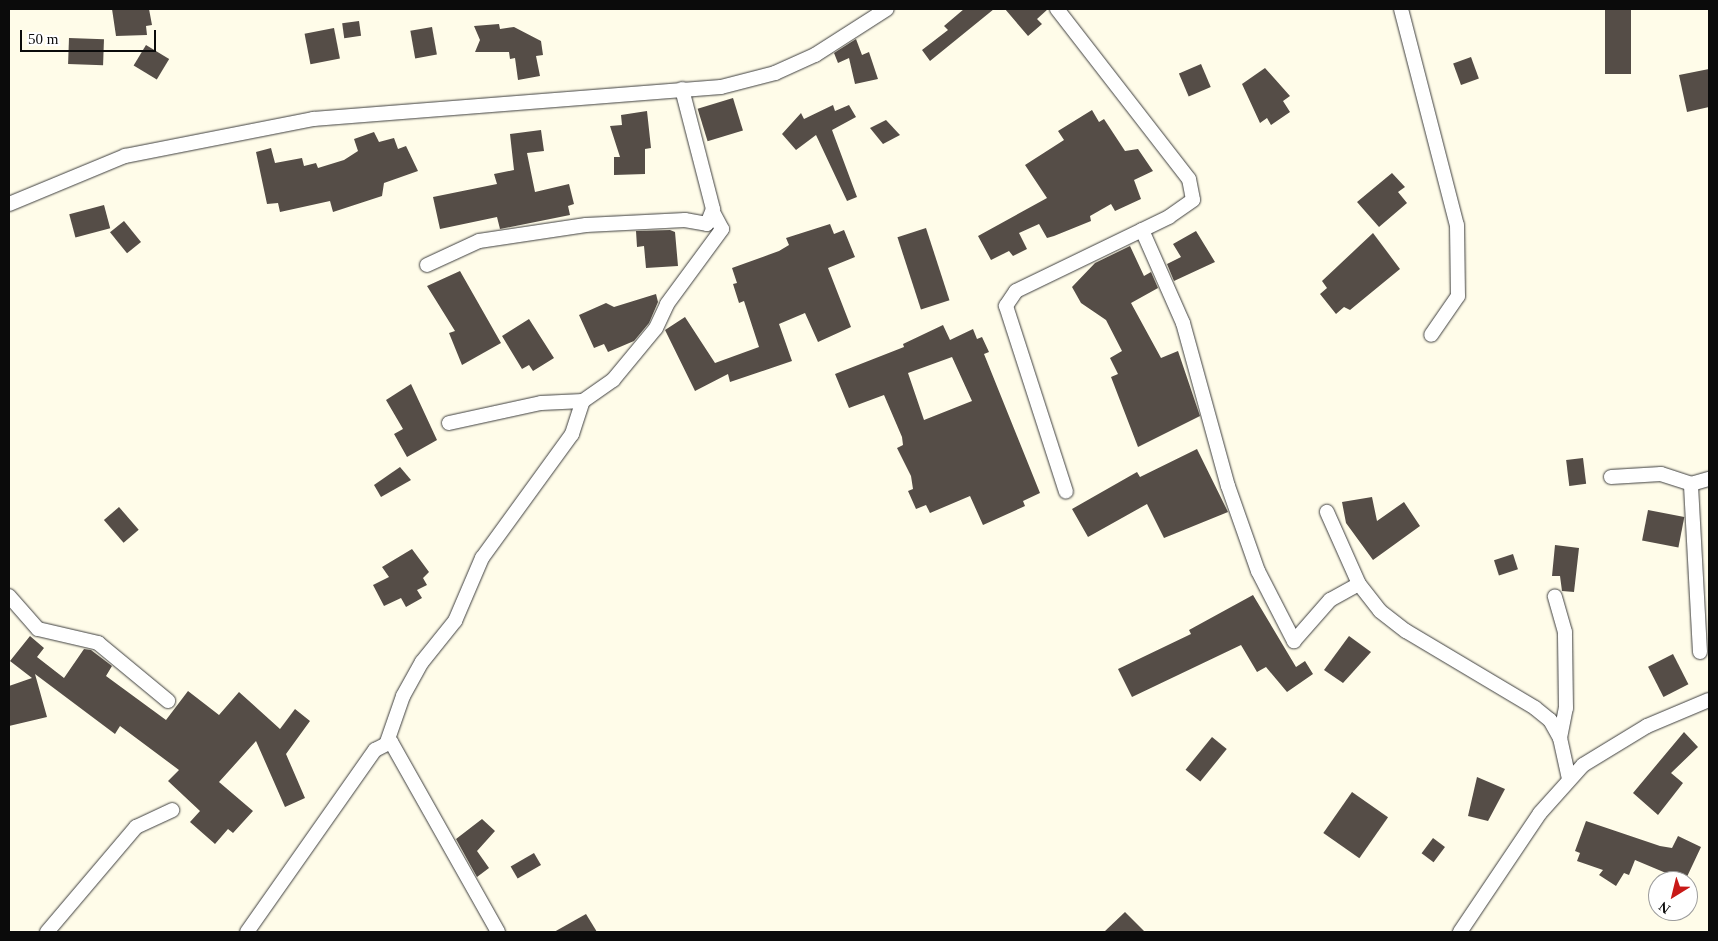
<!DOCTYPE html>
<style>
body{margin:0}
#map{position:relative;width:1718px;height:941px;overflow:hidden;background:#fffce9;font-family:Georgia,serif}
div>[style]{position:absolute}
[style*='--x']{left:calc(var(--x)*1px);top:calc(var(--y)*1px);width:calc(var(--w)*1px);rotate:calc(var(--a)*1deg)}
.building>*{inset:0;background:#554d47;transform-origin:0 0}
.roads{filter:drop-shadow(0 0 1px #3e3e3e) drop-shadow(0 0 1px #3e3e3e)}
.minor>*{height:14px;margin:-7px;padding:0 7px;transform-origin:7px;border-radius:7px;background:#fff}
span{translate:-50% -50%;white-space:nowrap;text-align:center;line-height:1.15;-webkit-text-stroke:5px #fff;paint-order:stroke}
.frame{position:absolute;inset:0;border:10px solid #0b0b0b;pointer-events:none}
.north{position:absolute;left:1648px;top:871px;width:50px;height:50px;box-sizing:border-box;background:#fff;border:1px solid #9d9d9d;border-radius:50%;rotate:216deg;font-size:14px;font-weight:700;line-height:20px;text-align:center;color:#0b0b0b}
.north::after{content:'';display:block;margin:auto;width:18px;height:22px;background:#c81917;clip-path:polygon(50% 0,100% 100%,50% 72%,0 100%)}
.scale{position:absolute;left:20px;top:30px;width:136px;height:22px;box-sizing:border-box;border:2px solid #0b0b0b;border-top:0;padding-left:6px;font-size:15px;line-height:18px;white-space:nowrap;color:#0b0b0b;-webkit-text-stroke:4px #fff;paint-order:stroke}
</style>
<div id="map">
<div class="building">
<i style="clip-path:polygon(112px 9px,149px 9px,152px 25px,146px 26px,147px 35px,116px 36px)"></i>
<i style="clip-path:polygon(964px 9px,994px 9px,930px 61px,922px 50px,948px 30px,944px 26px)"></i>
<i style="clip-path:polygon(1005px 9px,1048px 9px,1037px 19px,1042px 24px,1028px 36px)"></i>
<i style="left:1605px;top:9px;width:26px;height:65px"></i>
<i style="left:359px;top:21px;width:15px;height:17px;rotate:82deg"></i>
<i style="clip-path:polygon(499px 24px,500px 29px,514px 27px,541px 41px,543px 55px,536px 56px,540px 76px,518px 80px,515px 58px,510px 59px,509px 52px,475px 52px,480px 40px,474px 26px)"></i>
<i style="left:432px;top:27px;width:28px;height:22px;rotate:80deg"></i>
<i style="left:334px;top:28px;width:31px;height:30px;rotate:79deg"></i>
<i style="left:69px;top:38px;width:35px;height:26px;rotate:2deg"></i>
<i style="clip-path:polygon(856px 39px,862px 55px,869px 52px,878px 79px,855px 84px,849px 58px,838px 63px,834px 53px)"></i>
<i style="left:146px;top:45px;width:27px;height:24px;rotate:31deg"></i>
<i style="left:1471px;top:57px;width:23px;height:19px;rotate:70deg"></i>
<i style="left:1201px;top:64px;width:25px;height:24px;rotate:67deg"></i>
<i style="clip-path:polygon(1265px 68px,1290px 96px,1283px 101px,1290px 112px,1271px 125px,1267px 118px,1260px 123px,1242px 84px)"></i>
<i style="clip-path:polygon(1709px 69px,1709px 107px,1687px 112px,1679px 75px)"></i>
<i style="left:733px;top:98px;width:34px;height:37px;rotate:73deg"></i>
<i style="clip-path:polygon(833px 105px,835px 111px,849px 105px,856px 117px,832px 130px,857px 197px,847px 201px,816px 135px,796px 150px,782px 134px,801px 113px,804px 119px)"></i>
<i style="clip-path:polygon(1092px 110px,1099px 122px,1104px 119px,1125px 151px,1138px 149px,1153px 171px,1134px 180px,1141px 199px,1115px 211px,1111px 204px,1090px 216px,1091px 221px,1054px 236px,1047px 238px,1039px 224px,1019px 233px,1027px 249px,1013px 256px,1009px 251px,991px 260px,978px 236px,1047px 198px,1025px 165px,1064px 140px,1058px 131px)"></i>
<i style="clip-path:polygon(647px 111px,651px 148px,645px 149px,645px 174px,614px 175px,614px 157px,620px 157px,610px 126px,622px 125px,621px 115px)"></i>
<i style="clip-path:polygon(886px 120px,900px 135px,883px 144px,870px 128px)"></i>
<i style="clip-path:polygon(541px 130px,544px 151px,527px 153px,535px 192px,569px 184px,574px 204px,568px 206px,570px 215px,500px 229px,497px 217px,440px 229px,433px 197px,497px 184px,494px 174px,514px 170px,510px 134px)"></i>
<i style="clip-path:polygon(374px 132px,379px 142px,394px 138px,398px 149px,406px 146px,418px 171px,384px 183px,382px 196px,333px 212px,330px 201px,280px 212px,278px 203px,267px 204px,256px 152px,271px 148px,275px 163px,302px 158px,304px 166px,316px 163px,318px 168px,344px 160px,358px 151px,354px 139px)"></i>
<i style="clip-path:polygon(1392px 173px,1405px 187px,1398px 192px,1407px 203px,1379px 227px,1357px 202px)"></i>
<i style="left:104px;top:205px;width:24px;height:36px;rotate:75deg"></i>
<i style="left:124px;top:221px;width:27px;height:18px;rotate:51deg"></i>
<i style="clip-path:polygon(830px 224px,834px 234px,844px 230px,855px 257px,828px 268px,851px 327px,818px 342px,805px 313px,779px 324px,792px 361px,730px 382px,728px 374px,695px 391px,665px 330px,685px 317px,715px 363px,759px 347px,744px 301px,739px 303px,733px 284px,737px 283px,732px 268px,779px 251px,789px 245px,786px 238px)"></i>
<i style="left:926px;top:228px;width:76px;height:30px;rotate:72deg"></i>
<i style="clip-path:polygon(670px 230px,675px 232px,678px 266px,646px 268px,644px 246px,637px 247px,636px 231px)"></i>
<i style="clip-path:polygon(1196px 231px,1215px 262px,1174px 281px,1167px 264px,1181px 257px,1173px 244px)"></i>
<i style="clip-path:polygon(1373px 233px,1400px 269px,1350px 310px,1344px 307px,1336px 314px,1320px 294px,1327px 288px,1322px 281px)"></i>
<i style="clip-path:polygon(1130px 246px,1144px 276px,1151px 272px,1158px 288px,1131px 303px,1161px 358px,1178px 351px,1200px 416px,1138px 447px,1111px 377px,1118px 374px,1110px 358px,1122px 351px,1106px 320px,1081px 303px,1072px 287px,1095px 263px)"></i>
<i style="clip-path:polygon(460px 271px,501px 343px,462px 365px,449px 333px,455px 331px,427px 286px)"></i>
<i style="clip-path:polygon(656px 294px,658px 302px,649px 323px,634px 341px,608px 352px,604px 344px,594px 348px,579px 315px,606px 303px,614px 307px)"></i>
<i style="clip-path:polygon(529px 319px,554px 358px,533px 371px,529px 365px,522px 369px,502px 336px)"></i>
<i style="clip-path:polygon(evenodd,943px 325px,950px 340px,973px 329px,977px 339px,982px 337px,989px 352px,984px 354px,1040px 493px,1023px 501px,1025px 506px,983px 525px,970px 496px,930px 513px,926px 505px,916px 509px,908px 491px,913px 489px,911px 476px,897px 448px,903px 445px,902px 437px,884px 395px,849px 408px,835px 374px,904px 347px,903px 344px,943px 325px,952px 357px,972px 401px,924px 420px,908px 373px,952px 357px)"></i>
<i style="clip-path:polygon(411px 384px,437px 440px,407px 457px,394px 434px,403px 429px,386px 400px)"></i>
<i style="clip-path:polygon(1197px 449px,1228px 512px,1164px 538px,1147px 504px,1088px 537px,1072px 509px,1137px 472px,1140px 477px)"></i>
<i style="left:1583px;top:458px;width:26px;height:17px;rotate:83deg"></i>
<i style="clip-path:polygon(400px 467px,411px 480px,381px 497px,374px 485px)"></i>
<i style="clip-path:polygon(1372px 497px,1377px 521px,1404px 502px,1420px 526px,1373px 560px,1346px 523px,1342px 502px)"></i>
<i style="left:119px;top:507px;width:30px;height:20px;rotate:49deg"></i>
<i style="left:1648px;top:510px;width:37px;height:31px;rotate:11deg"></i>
<i style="clip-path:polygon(1555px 545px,1579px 548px,1574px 592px,1562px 591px,1560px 576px,1552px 576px)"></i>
<i style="clip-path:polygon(412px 549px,429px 572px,423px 578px,427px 585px,417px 590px,422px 598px,406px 607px,401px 598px,384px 606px,373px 585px,389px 577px,382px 567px)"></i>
<i style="left:1513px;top:554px;width:16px;height:20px;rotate:72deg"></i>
<i style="clip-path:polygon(1253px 595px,1296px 667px,1305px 661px,1313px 674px,1287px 692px,1266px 667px,1257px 672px,1241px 645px,1132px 697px,1118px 669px,1191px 634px,1189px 630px)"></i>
<i style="clip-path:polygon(30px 636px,44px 648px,37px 657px,64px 678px,84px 649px,91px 650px,112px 666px,106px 676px,166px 720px,188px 691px,219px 715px,239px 692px,280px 729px,295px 709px,310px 721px,286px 754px,305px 798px,285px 807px,256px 741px,219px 782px,253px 811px,233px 833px,228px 829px,215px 844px,190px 822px,200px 811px,168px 781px,179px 770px,120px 726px,115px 734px,35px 674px,47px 717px,9px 726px,9px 686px,32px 678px,10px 661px)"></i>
<i style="clip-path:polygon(1349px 636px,1371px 652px,1343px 683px,1324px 670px)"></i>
<i style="left:1673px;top:654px;width:34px;height:28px;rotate:63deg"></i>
<i style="clip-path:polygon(1684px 732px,1698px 747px,1671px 773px,1683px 783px,1658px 815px,1633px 793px)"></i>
<i style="left:1212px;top:737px;width:19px;height:42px;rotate:39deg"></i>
<i style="clip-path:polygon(1477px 777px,1505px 789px,1488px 821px,1468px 816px)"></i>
<i style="left:1352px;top:792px;width:44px;height:50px;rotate:35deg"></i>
<i style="clip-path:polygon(482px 819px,495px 831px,477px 851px,489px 868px,477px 877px,456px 839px)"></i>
<i style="clip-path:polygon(1586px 821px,1660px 846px,1672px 848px,1678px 836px,1701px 847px,1685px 881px,1635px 860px,1629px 875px,1624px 873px,1616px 886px,1599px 875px,1603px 870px,1577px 861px,1580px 853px,1575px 851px)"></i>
<i style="left:1433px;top:838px;width:15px;height:19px;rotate:37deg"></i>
<i style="left:534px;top:853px;width:14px;height:27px;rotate:60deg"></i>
<i style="clip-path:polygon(1125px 912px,1145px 932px,1104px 932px)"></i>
<i style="clip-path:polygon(586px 914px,597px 932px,554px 932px)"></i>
</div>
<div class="roads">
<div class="minor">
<i style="--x:1057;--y:9;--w:215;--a:52.2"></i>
<i style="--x:1189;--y:179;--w:21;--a:79"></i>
<i style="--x:1193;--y:200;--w:29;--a:145"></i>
<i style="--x:1169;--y:217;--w:170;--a:154.2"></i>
<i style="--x:1016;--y:291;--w:18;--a:124"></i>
<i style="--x:1006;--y:306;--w:195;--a:72.1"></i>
<i style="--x:1401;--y:9;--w:223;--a:75.5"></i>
<i style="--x:1457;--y:225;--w:71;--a:89.2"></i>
<i style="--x:1458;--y:296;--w:47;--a:124.7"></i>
<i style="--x:9;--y:204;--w:126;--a:-22.5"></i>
<i style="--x:125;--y:156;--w:192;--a:-11.1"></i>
<i style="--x:313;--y:119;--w:409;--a:-4.5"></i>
<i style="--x:721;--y:87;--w:56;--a:-14.5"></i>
<i style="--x:775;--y:73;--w:44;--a:-24.2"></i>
<i style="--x:815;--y:55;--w:85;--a:-32.6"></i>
<i style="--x:1142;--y:230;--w:102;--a:66.2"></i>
<i style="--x:1183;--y:323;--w:169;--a:74.6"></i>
<i style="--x:1228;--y:486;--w:90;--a:70.6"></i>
<i style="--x:1258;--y:571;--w:79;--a:62.8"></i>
<i style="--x:1294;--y:641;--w:55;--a:-48.7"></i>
<i style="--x:1330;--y:600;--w:33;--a:-29"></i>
<i style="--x:1359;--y:584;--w:79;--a:-114"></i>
<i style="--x:427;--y:265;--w:57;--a:-24.8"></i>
<i style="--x:479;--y:241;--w:108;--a:-8.5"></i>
<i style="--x:586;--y:225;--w:99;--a:-2.9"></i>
<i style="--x:685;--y:220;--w:22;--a:10"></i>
<i style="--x:707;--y:224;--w:16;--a:-68"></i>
<i style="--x:713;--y:209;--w:124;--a:-104.5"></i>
<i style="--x:449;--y:423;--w:94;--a:-12.3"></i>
<i style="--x:541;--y:403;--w:42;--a:-2.7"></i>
<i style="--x:1611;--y:477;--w:50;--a:-3.4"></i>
<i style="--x:1661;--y:474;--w:32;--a:18"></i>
<i style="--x:1359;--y:584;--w:34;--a:52"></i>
<i style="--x:1380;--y:611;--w:33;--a:38"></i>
<i style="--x:1406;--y:631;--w:150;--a:30.8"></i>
<i style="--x:1535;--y:708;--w:19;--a:39"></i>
<i style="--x:1550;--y:720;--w:21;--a:61"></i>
<i style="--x:1560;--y:738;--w:31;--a:-79"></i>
<i style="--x:1566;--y:708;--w:76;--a:-90.8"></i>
<i style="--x:1565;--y:632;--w:37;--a:-106"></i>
<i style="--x:9;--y:596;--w:44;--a:48.7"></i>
<i style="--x:38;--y:629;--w:62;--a:13.1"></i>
<i style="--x:98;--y:643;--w:91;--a:39.6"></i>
<i style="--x:1700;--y:652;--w:168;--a:-93.1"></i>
<i style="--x:1691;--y:484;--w:19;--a:-16"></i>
<i style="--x:1560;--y:738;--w:42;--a:77.6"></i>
<i style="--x:387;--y:742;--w:49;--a:-70.8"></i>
<i style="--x:403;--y:696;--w:39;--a:-61"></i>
<i style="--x:422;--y:662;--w:53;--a:-51.2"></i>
<i style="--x:455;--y:621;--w:69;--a:-66.8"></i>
<i style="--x:482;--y:558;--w:153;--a:-54"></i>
<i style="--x:572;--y:434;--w:35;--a:-72"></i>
<i style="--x:583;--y:401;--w:37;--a:-35"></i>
<i style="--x:613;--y:380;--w:67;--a:-50.4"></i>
<i style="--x:656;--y:328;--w:26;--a:-65"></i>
<i style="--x:667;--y:304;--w:93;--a:-53.7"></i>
<i style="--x:722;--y:229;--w:19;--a:-118"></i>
<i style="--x:47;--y:932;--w:138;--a:-49.7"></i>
<i style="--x:136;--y:827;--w:40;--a:-25"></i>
<i style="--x:247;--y:932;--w:223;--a:-54.9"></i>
<i style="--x:375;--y:750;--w:18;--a:-27"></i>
<i style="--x:391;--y:742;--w:218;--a:60.6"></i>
<i style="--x:1460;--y:932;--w:143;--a:-56.1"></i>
<i style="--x:1540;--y:813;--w:64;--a:-48.1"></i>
<i style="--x:1583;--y:765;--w:75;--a:-31.4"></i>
<i style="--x:1647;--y:726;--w:67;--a:-22.8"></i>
</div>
</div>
<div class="frame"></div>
<div class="north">N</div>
<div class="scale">50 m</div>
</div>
